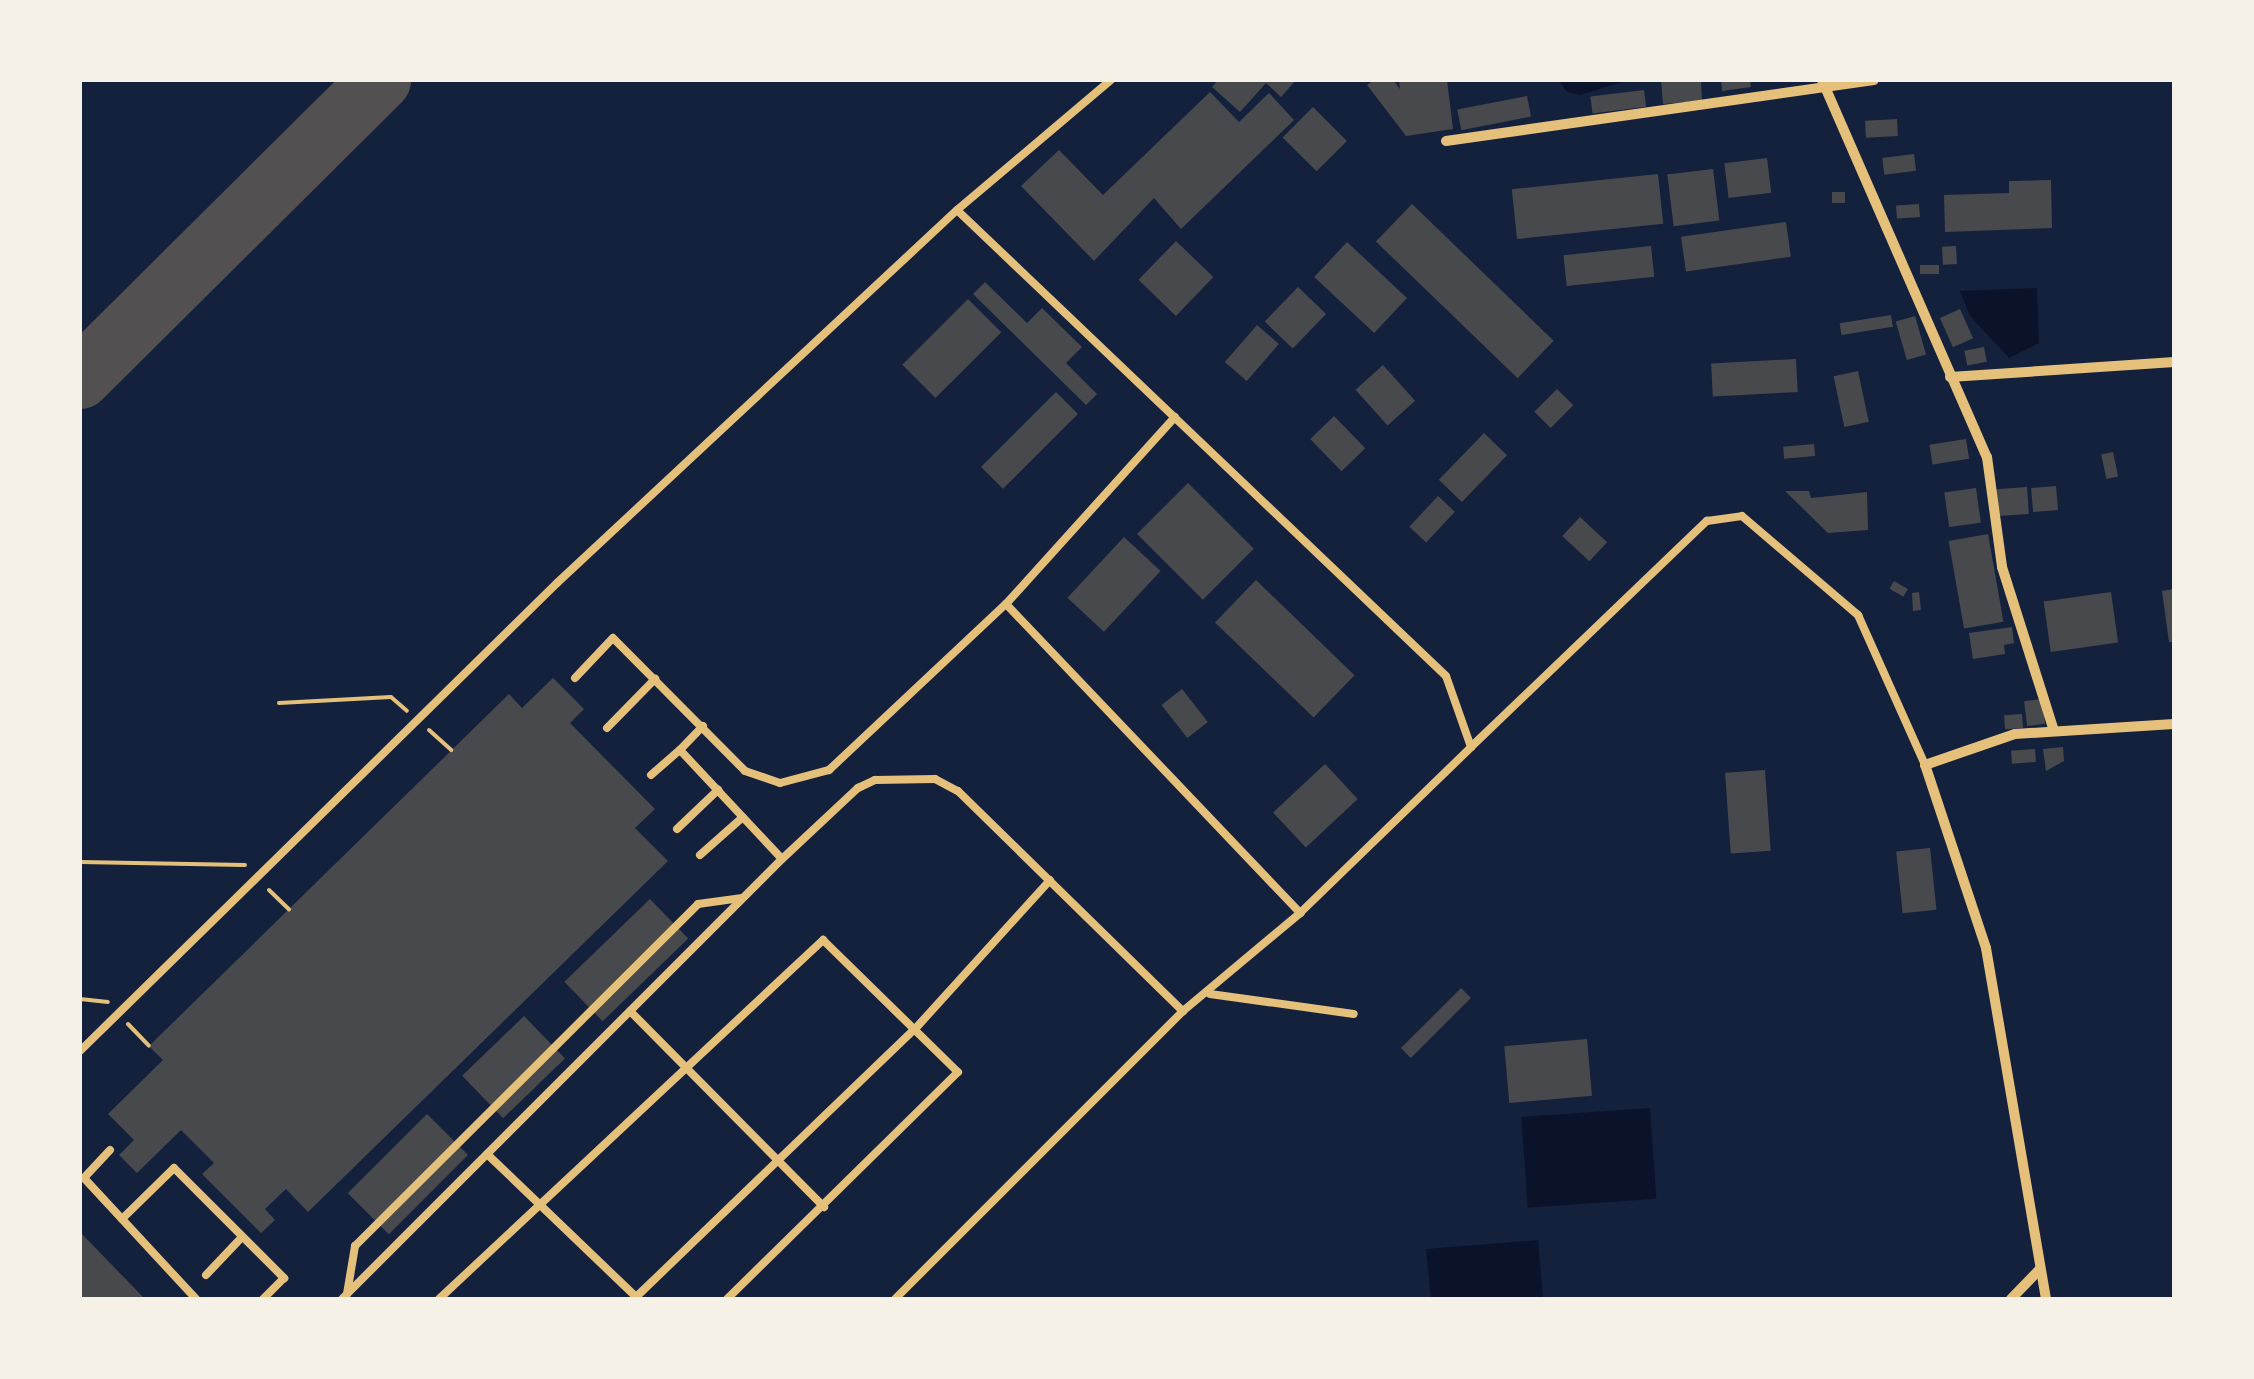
<!DOCTYPE html>
<style>
body{margin:0}
#map{position:relative;width:2254px;height:1379px;overflow:hidden;background:#14213d;font-family:"Alegreya Sans",sans-serif}
div>[style]{position:absolute}
[style*='--x']{left:calc(var(--x)*1px);top:calc(var(--y)*1px);width:calc(var(--w)*1px);rotate:calc(var(--a)*1deg)}
.water>*{inset:0;background:#0b132b;transform-origin:0 0}
.taxiway>*{height:62px;margin:-31px;padding:0 31px;transform-origin:31px;border-radius:31px;background:#525050}
.building>*{inset:0;background:#48494c;transform-origin:0 0}
.path>*{height:4px;margin:-2px;padding:0 2px;transform-origin:2px;border-radius:2px;background:#e5c07b}
.service>*{height:8px;margin:-4px;padding:0 4px;transform-origin:4px;border-radius:4px;background:#e5c07b}
.minor>*{height:10px;margin:-5px;padding:0 5px;transform-origin:5px;border-radius:5px;background:#e5c07b}
span{translate:-50% -50%;white-space:nowrap;text-align:center;line-height:1.15;-webkit-text-stroke:9px #f6f1e7;paint-order:stroke}
.frame{position:absolute;inset:0;border:82px solid #f6f1e7;pointer-events:none}
</style>
<div id="map">
<div class="water">
<i style="clip-path:polygon(1559px 80px,1629px 80px,1580px 95px,1567px 92px)"></i>
<i style="clip-path:polygon(2037px 288px,2039px 343px,2009px 358px,1970px 316px,1960px 291px)"></i>
<i style="left:1650px;top:1108px;width:91px;height:129px;rotate:86deg"></i>
<i style="clip-path:polygon(1538px 1240px,1543px 1299px,1431px 1299px,1426px 1249px)"></i>
</div>
<div class="taxiway">
<i style="--x:80;--y:378;--w:423;--a:-44.8"></i>
</div>
<div class="building">
<i style="clip-path:polygon(1218px 80px,1296px 80px,1281px 97px,1266px 83px,1240px 112px,1212px 87px)"></i>
<i style="clip-path:polygon(1374px 80px,1393px 80px,1400px 89px,1399px 80px,1447px 80px,1453px 129px,1406px 136px,1367px 85px)"></i>
<i style="clip-path:polygon(1661px 80px,1701px 80px,1702px 101px,1663px 104px)"></i>
<i style="clip-path:polygon(1721px 80px,1750px 80px,1751px 87px,1722px 91px)"></i>
<i style="left:1644px;top:90px;width:17px;height:54px;rotate:83deg"></i>
<i style="clip-path:polygon(1210px 92px,1239px 122px,1269px 93px,1294px 120px,1181px 229px,1154px 198px,1094px 261px,1021px 186px,1059px 150px,1103px 195px)"></i>
<i style="left:1527px;top:96px;width:21px;height:71px;rotate:79deg"></i>
<i style="left:1313px;top:107px;width:48px;height:43px;rotate:45deg"></i>
<i style="left:1897px;top:119px;width:17px;height:32px;rotate:87deg"></i>
<i style="left:1914px;top:154px;width:17px;height:32px;rotate:83deg"></i>
<i style="left:1767px;top:158px;width:35px;height:43px;rotate:83deg"></i>
<i style="left:1713px;top:169px;width:52px;height:46px;rotate:83deg"></i>
<i style="left:1658px;top:174px;width:50px;height:147px;rotate:84deg"></i>
<i style="clip-path:polygon(2051px 180px,2052px 228px,1945px 232px,1944px 195px,2009px 193px,2009px 181px)"></i>
<i style="left:1845px;top:192px;width:11px;height:13px;rotate:90deg"></i>
<i style="left:1412px;top:204px;width:197px;height:52px;rotate:44deg"></i>
<i style="left:1919px;top:204px;width:13px;height:23px;rotate:86deg"></i>
<i style="left:1786px;top:222px;width:35px;height:106px;rotate:82deg"></i>
<i style="left:1176px;top:241px;width:52px;height:54px;rotate:44deg"></i>
<i style="left:1347px;top:242px;width:82px;height:48px;rotate:43deg"></i>
<i style="left:1651px;top:246px;width:31px;height:88px;rotate:84deg"></i>
<i style="left:1956px;top:246px;width:18px;height:14px;rotate:87deg"></i>
<i style="left:1939px;top:265px;width:9px;height:19px;rotate:90deg"></i>
<i style="clip-path:polygon(985px 282px,1027px 323px,1042px 308px,1082px 347px,1066px 363px,1097px 394px,1086px 405px,973px 294px)"></i>
<i style="left:1298px;top:287px;width:39px;height:48px;rotate:44deg"></i>
<i style="left:968px;top:299px;width:47px;height:93px;rotate:45deg"></i>
<i style="left:1960px;top:309px;width:32px;height:22px;rotate:66deg"></i>
<i style="left:1891px;top:315px;width:12px;height:52px;rotate:81deg"></i>
<i style="left:1915px;top:316px;width:40px;height:20px;rotate:74deg"></i>
<i style="left:1257px;top:325px;width:29px;height:49px;rotate:41deg"></i>
<i style="left:1984px;top:347px;width:15px;height:20px;rotate:79deg"></i>
<i style="left:1796px;top:359px;width:33px;height:85px;rotate:87deg"></i>
<i style="left:1383px;top:365px;width:48px;height:37px;rotate:48deg"></i>
<i style="left:1858px;top:371px;width:52px;height:25px;rotate:78deg"></i>
<i style="left:1557px;top:389px;width:23px;height:32px;rotate:45deg"></i>
<i style="left:1056px;top:392px;width:31px;height:106px;rotate:45deg"></i>
<i style="left:1334px;top:416px;width:45px;height:33px;rotate:46deg"></i>
<i style="left:1484px;top:433px;width:32px;height:65px;rotate:44deg"></i>
<i style="left:1966px;top:439px;width:20px;height:37px;rotate:81deg"></i>
<i style="left:1814px;top:444px;width:12px;height:31px;rotate:85deg"></i>
<i style="left:2113px;top:452px;width:25px;height:12px;rotate:78deg"></i>
<i style="left:1188px;top:483px;width:93px;height:72px;rotate:45deg"></i>
<i style="left:2056px;top:486px;width:24px;height:25px;rotate:85deg"></i>
<i style="left:2027px;top:487px;width:27px;height:31px;rotate:86deg"></i>
<i style="left:1976px;top:488px;width:35px;height:32px;rotate:82deg"></i>
<i style="clip-path:polygon(1785px 491px,1809px 491px,1811px 498px,1867px 492px,1868px 530px,1828px 533px)"></i>
<i style="left:1438px;top:496px;width:23px;height:42px;rotate:43deg"></i>
<i style="left:1580px;top:517px;width:37px;height:26px;rotate:43deg"></i>
<i style="left:1988px;top:534px;width:89px;height:40px;rotate:80deg"></i>
<i style="left:1124px;top:537px;width:50px;height:83px;rotate:43deg"></i>
<i style="left:1256px;top:580px;width:137px;height:59px;rotate:44deg"></i>
<i style="left:1894px;top:581px;width:16px;height:9px;rotate:30deg"></i>
<i style="clip-path:polygon(2174px 589px,2174px 642px,2169px 642px,2162px 591px)"></i>
<i style="clip-path:polygon(1919px 592px,1921px 610px,1913px 611px,1912px 593px)"></i>
<i style="left:2111px;top:592px;width:51px;height:68px;rotate:82deg"></i>
<i style="clip-path:polygon(2012px 627px,2014px 643px,2004px 645px,2005px 654px,1973px 659px,1969px 633px)"></i>
<i style="clip-path:polygon(553px 678px,584px 709px,570px 723px,655px 809px,635px 828px,668px 861px,308px 1212px,286px 1189px,265px 1209px,275px 1220px,261px 1233px,202px 1174px,214px 1163px,181px 1130px,137px 1173px,119px 1155px,134px 1140px,108px 1114px,163px 1060px,149px 1046px,509px 694px,522px 708px)"></i>
<i style="left:1182px;top:689px;width:42px;height:26px;rotate:52deg"></i>
<i style="left:2042px;top:699px;width:25px;height:18px;rotate:83deg"></i>
<i style="left:2022px;top:714px;width:14px;height:18px;rotate:86deg"></i>
<i style="clip-path:polygon(2063px 747px,2064px 761px,2046px 771px,2043px 749px)"></i>
<i style="left:2035px;top:749px;width:13px;height:24px;rotate:86deg"></i>
<i style="left:1325px;top:764px;width:48px;height:71px;rotate:47deg"></i>
<i style="left:1765px;top:770px;width:81px;height:40px;rotate:86deg"></i>
<i style="left:1930px;top:848px;width:62px;height:34px;rotate:84deg"></i>
<i style="left:650px;top:899px;width:55px;height:119px;rotate:46deg"></i>
<i style="left:1461px;top:988px;width:14px;height:85px;rotate:45deg"></i>
<i style="left:524px;top:1016px;width:59px;height:86px;rotate:46deg"></i>
<i style="left:1587px;top:1039px;width:57px;height:83px;rotate:85deg"></i>
<i style="left:427px;top:1114px;width:58px;height:112px;rotate:45deg"></i>
<i style="clip-path:polygon(80px 1232px,145px 1299px,80px 1299px)"></i>
</div>
<div class="path">
<i style="--x:279;--y:703;--w:112;--a:-3.1"></i>
<i style="--x:391;--y:697;--w:21;--a:41"></i>
<i style="--x:429;--y:730;--w:30;--a:42"></i>
<i style="--x:80;--y:862;--w:165;--a:1"></i>
<i style="--x:269;--y:890;--w:28;--a:44"></i>
<i style="--x:80;--y:999;--w:28;--a:6"></i>
<i style="--x:128;--y:1024;--w:30;--a:46"></i>
</div>
<div class="service">
<i style="--x:1006;--y:604;--w:427;--a:46.4"></i>
<i style="--x:575;--y:678;--w:55;--a:-46.5"></i>
<i style="--x:613;--y:638;--w:187;--a:45.2"></i>
<i style="--x:745;--y:771;--w:37;--a:19"></i>
<i style="--x:780;--y:783;--w:51;--a:-14.9"></i>
<i style="--x:829;--y:770;--w:243;--a:-43.2"></i>
<i style="--x:1006;--y:604;--w:252;--a:-47.9"></i>
<i style="--x:703;--y:726;--w:33;--a:134"></i>
<i style="--x:680;--y:750;--w:149;--a:46.9"></i>
<i style="--x:607;--y:728;--w:69;--a:-45.6"></i>
<i style="--x:1471;--y:747;--w:327;--a:-43.8"></i>
<i style="--x:1707;--y:521;--w:35;--a:-8"></i>
<i style="--x:1742;--y:516;--w:153;--a:40.5"></i>
<i style="--x:1858;--y:615;--w:164;--a:65.9"></i>
<i style="--x:651;--y:775;--w:38;--a:-41"></i>
<i style="--x:677;--y:829;--w:57;--a:-43.6"></i>
<i style="--x:700;--y:855;--w:57;--a:-41.5"></i>
<i style="--x:1210;--y:994;--w:145;--a:7.9"></i>
<i style="--x:630;--y:1011;--w:276;--a:45.3"></i>
<i style="--x:80;--y:1051;--w:668;--a:-44.45"></i>
<i style="--x:557;--y:583;--w:547;--a:-43"></i>
<i style="--x:957;--y:210;--w:202;--a:-40.2"></i>
<i style="--x:110;--y:1150;--w:38;--a:133"></i>
<i style="--x:84;--y:1178;--w:165;--a:47.2"></i>
<i style="--x:487;--y:1154;--w:209;--a:43.8"></i>
<i style="--x:122;--y:1219;--w:73;--a:-44.4"></i>
<i style="--x:174;--y:1168;--w:156;--a:45"></i>
<i style="--x:284;--y:1278;--w:30;--a:135"></i>
<i style="--x:206;--y:1275;--w:52;--a:-46.5"></i>
<i style="--x:347;--y:1294;--w:49;--a:-80.5"></i>
<i style="--x:355;--y:1246;--w:484;--a:-44.9"></i>
<i style="--x:698;--y:904;--w:43;--a:-7.9"></i>
<i style="--x:342;--y:1299;--w:622;--a:-45"></i>
<i style="--x:782;--y:859;--w:104;--a:-43.1"></i>
<i style="--x:858;--y:788;--w:19;--a:-25"></i>
<i style="--x:875;--y:780;--w:60;--a:-1"></i>
<i style="--x:935;--y:779;--w:26;--a:28"></i>
<i style="--x:958;--y:791;--w:315;--a:44.4"></i>
<i style="--x:439;--y:1299;--w:526;--a:-43.07"></i>
<i style="--x:823;--y:940;--w:189;--a:44.4"></i>
<i style="--x:958;--y:1072;--w:324;--a:135.5"></i>
<i style="--x:634;--y:1299;--w:390;--a:-43.9"></i>
<i style="--x:915;--y:1029;--w:201;--a:-47.8"></i>
<i style="--x:895;--y:1299;--w:407;--a:-45"></i>
<i style="--x:1183;--y:1011;--w:153;--a:-39.9"></i>
<i style="--x:1300;--y:913;--w:238;--a:-44.1"></i>
<i style="--x:1471;--y:747;--w:75;--a:-109.4"></i>
<i style="--x:1446;--y:676;--w:675;--a:-136.38"></i>
</div>
<div class="minor">
<i style="--x:1822;--y:80;--w:412;--a:66.4"></i>
<i style="--x:1987;--y:457;--w:111;--a:82.2"></i>
<i style="--x:2002;--y:567;--w:172;--a:72.4"></i>
<i style="--x:1446;--y:141;--w:432;--a:-8.1"></i>
<i style="--x:1950;--y:377;--w:225;--a:-3.8"></i>
<i style="--x:2011;--y:1299;--w:42;--a:-46"></i>
<i style="--x:2046;--y:1299;--w:356;--a:-99.7"></i>
<i style="--x:1986;--y:948;--w:193;--a:-108.4"></i>
<i style="--x:1925;--y:765;--w:95;--a:-19"></i>
<i style="--x:2015;--y:734;--w:159;--a:-3.6"></i>
</div>
<div class="frame"></div>
</div>
